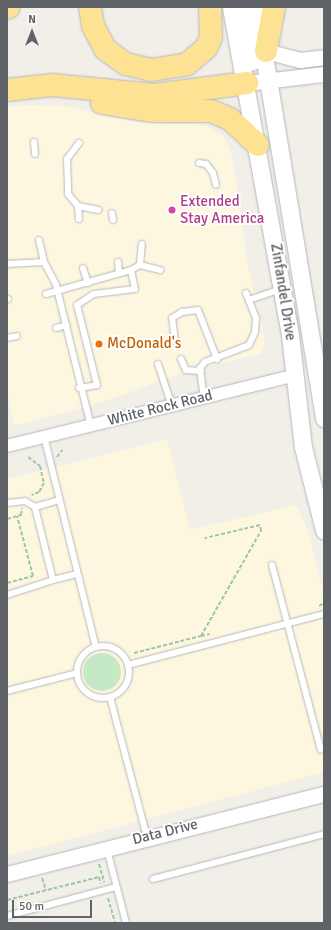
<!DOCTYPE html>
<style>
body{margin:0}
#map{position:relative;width:331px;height:930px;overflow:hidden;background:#f1efe8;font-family:Signika,sans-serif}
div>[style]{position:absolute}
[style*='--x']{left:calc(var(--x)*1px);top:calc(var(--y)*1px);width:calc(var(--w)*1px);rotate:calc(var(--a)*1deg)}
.commercial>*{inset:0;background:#fef7e0}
.green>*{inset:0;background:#c5e8c5}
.round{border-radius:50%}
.path>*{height:2px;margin-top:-1px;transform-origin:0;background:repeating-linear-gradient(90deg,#9cc7a9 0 4px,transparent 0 6px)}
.roads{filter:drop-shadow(0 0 1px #b5b8bc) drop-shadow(0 0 1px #b5b8bc)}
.service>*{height:6px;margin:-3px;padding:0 3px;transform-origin:3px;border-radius:3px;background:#fff}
.service>.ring{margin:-3px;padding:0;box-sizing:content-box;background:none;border:6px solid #fff;border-radius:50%}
.minor>*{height:12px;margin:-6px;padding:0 6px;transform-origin:6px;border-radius:6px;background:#fff}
.tertiary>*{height:15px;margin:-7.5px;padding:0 7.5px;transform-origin:7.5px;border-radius:7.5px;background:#fff}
.secondary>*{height:17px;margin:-8.5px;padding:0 8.5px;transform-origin:8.5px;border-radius:8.5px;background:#fff}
.motorway>*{height:22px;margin:-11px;padding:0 11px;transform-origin:11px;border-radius:11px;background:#fde293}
.dots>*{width:11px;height:11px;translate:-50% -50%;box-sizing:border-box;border:2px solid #fff;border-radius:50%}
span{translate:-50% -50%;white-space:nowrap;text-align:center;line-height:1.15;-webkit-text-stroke:4px #fff;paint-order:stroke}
.hotel-label{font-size:15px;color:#b23c85}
.left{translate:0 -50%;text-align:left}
.street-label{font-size:15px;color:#5f6368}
.food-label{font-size:15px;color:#c56008}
.frame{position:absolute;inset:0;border:8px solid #5f6368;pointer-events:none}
.north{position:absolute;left:12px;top:12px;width:40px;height:40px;-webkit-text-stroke:3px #fff;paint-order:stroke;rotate:0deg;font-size:11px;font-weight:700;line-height:16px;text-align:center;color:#5f6368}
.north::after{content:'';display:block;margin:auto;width:14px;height:18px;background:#5f6368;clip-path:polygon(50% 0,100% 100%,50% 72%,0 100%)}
.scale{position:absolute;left:12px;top:900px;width:80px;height:18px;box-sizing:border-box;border:2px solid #5f6368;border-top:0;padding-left:5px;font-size:12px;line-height:14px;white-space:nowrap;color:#5f6368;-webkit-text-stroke:3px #fff;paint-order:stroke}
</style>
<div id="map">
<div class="commercial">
<i style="clip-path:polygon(24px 105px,64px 106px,134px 122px,206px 125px,224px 137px,232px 155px,248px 266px,263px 330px,265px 345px,261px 353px,180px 374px,106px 401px,14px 426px,7px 389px,7px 107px)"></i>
<i style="clip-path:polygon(167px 439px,190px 530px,296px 505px,308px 530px,324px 596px,324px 772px,7px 856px,7px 479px)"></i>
</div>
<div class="green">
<i class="round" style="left:83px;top:653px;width:38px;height:38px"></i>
</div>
<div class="path">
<i style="--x:28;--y:457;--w:15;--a:37"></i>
<i style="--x:40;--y:466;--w:17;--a:77"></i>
<i style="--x:44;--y:483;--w:10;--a:119"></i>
<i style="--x:39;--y:492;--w:8;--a:157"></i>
<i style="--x:57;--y:457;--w:9;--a:-54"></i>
<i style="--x:7;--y:519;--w:15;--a:-16"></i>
<i style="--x:21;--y:515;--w:7;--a:-82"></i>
<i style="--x:7;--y:583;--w:27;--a:-15"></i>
<i style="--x:33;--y:576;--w:62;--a:-104.9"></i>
<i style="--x:319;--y:606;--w:6;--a:-31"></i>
<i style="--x:201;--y:636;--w:9;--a:-13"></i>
<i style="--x:134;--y:653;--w:69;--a:-14.2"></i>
<i style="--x:201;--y:636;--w:121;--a:-60.3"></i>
<i style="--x:261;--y:531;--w:6;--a:-99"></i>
<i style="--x:260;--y:525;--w:57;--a:166.7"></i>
<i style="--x:99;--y:864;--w:19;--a:74"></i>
<i style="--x:42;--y:878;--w:13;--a:72"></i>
<i style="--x:108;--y:898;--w:26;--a:74"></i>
<i style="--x:7;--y:900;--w:95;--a:-14"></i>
<i style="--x:99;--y:877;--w:7;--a:74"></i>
</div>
<div class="roads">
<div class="service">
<i style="--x:34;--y:142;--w:12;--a:85"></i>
<i style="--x:79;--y:143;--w:20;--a:127"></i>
<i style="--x:67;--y:159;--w:35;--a:88"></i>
<i style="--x:68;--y:194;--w:16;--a:50"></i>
<i style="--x:78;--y:206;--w:21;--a:11"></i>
<i style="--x:199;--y:163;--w:7;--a:8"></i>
<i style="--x:206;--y:164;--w:11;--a:52"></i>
<i style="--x:213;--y:173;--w:12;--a:76"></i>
<i style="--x:78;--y:206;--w:13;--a:86"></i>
<i style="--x:112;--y:213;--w:7;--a:82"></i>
<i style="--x:39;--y:240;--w:23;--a:77"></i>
<i style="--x:44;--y:262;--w:26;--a:62"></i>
<i style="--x:56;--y:285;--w:145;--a:76.1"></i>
<i style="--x:118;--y:262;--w:11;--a:85"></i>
<i style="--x:7;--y:264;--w:37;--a:-3"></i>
<i style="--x:140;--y:265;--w:21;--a:14"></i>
<i style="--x:83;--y:268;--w:16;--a:72"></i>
<i style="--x:46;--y:294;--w:88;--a:-15.8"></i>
<i style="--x:131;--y:270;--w:10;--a:-29"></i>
<i style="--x:140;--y:265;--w:21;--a:-85"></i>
<i style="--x:7;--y:299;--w:1;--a:0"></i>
<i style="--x:249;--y:300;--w:34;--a:-19"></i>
<i style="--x:56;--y:328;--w:11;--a:-15"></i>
<i style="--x:7;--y:338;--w:10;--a:-11"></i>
<i style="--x:175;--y:341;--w:23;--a:-97"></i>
<i style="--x:172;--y:318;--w:12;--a:-31"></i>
<i style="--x:182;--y:312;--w:16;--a:-7"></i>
<i style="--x:198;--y:310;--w:53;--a:68.8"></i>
<i style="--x:181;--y:359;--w:12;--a:66"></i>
<i style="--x:186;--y:370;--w:15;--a:4"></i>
<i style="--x:158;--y:364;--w:44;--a:71.6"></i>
<i style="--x:79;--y:388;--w:18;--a:-9"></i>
<i style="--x:97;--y:385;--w:82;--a:-104"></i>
<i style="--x:77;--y:305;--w:20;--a:-33"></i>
<i style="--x:94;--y:294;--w:41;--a:-7"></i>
<i style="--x:135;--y:289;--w:19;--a:-102"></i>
<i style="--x:204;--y:398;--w:30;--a:-98"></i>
<i style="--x:200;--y:368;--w:8;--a:-50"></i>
<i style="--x:205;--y:362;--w:47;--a:-21.1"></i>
<i style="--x:249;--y:345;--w:14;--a:-65"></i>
<i style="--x:255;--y:332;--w:14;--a:-86"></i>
<i style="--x:256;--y:318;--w:27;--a:-112"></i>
<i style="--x:44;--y:436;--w:217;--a:76.2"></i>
<i style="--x:7;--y:503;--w:18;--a:-6"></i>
<i style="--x:25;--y:501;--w:12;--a:31"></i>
<i style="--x:272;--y:565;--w:191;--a:75.2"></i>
<i style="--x:53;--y:580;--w:25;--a:-14"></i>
<i style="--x:7;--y:595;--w:48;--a:-18.1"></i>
<i style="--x:53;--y:580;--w:75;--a:-103.9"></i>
<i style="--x:35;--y:507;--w:25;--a:-16"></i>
<i class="ring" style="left:77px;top:646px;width:46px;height:46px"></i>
<i style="--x:128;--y:665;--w:203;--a:-14.6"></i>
<i style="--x:7;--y:691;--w:72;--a:-14.4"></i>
<i style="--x:110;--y:697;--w:145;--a:75.2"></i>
<i style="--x:107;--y:849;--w:76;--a:75.6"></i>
<i style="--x:153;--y:879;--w:177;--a:-14.7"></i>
<i style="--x:7;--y:916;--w:113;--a:-14.9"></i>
</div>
<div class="minor">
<i style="--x:7;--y:446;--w:297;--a:-13.8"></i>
</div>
<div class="tertiary">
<i style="--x:266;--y:51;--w:35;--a:15"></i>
<i style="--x:300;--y:60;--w:24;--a:-7"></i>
<i style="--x:247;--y:83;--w:78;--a:-6.7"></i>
<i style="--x:7;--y:874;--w:327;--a:-14.2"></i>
</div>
<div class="secondary">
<i style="--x:231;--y:7;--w:333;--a:79.8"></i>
<i style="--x:290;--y:335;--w:113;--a:83.4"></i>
<i style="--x:303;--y:447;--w:86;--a:75.8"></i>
<i style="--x:245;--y:7;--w:55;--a:82.7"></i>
<i style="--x:256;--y:7;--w:417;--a:80.6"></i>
</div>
<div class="motorway">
<i style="--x:90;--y:7;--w:19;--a:81"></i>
<i style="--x:93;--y:26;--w:26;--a:62"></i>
<i style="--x:105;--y:49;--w:26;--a:36"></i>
<i style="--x:126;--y:64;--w:26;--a:13"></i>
<i style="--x:151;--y:70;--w:36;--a:-9"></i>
<i style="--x:187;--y:64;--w:25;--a:-40"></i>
<i style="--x:206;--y:48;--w:12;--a:-66"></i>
<i style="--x:211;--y:37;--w:30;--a:-92"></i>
<i style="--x:7;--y:8;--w:2;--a:-27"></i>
<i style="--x:266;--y:51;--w:45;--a:-79.7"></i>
<i style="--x:7;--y:90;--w:45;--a:-6.3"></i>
<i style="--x:52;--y:85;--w:103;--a:5.5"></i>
<i style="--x:155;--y:95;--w:93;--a:-7.4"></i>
<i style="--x:102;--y:103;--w:52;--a:8.9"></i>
<i style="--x:153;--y:111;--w:58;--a:0"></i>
<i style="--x:211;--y:111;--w:21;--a:23"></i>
<i style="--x:230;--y:119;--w:38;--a:43"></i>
</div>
</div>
<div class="dots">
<i style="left:172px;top:210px;background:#d1479c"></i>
<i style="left:99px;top:344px;background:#e8710a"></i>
</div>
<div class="hotel-label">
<span class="left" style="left:180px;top:210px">Extended<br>Stay America</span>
</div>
<div class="street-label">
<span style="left:283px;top:292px;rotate:81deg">Zinfandel Drive</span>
<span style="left:160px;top:408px;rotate:-14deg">White Rock Road</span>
<span style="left:165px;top:832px;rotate:-14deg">Data Drive</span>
</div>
<div class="food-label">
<span class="left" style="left:107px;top:344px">McDonald's</span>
</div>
<div class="frame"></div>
<div class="north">N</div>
<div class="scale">50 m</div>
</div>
